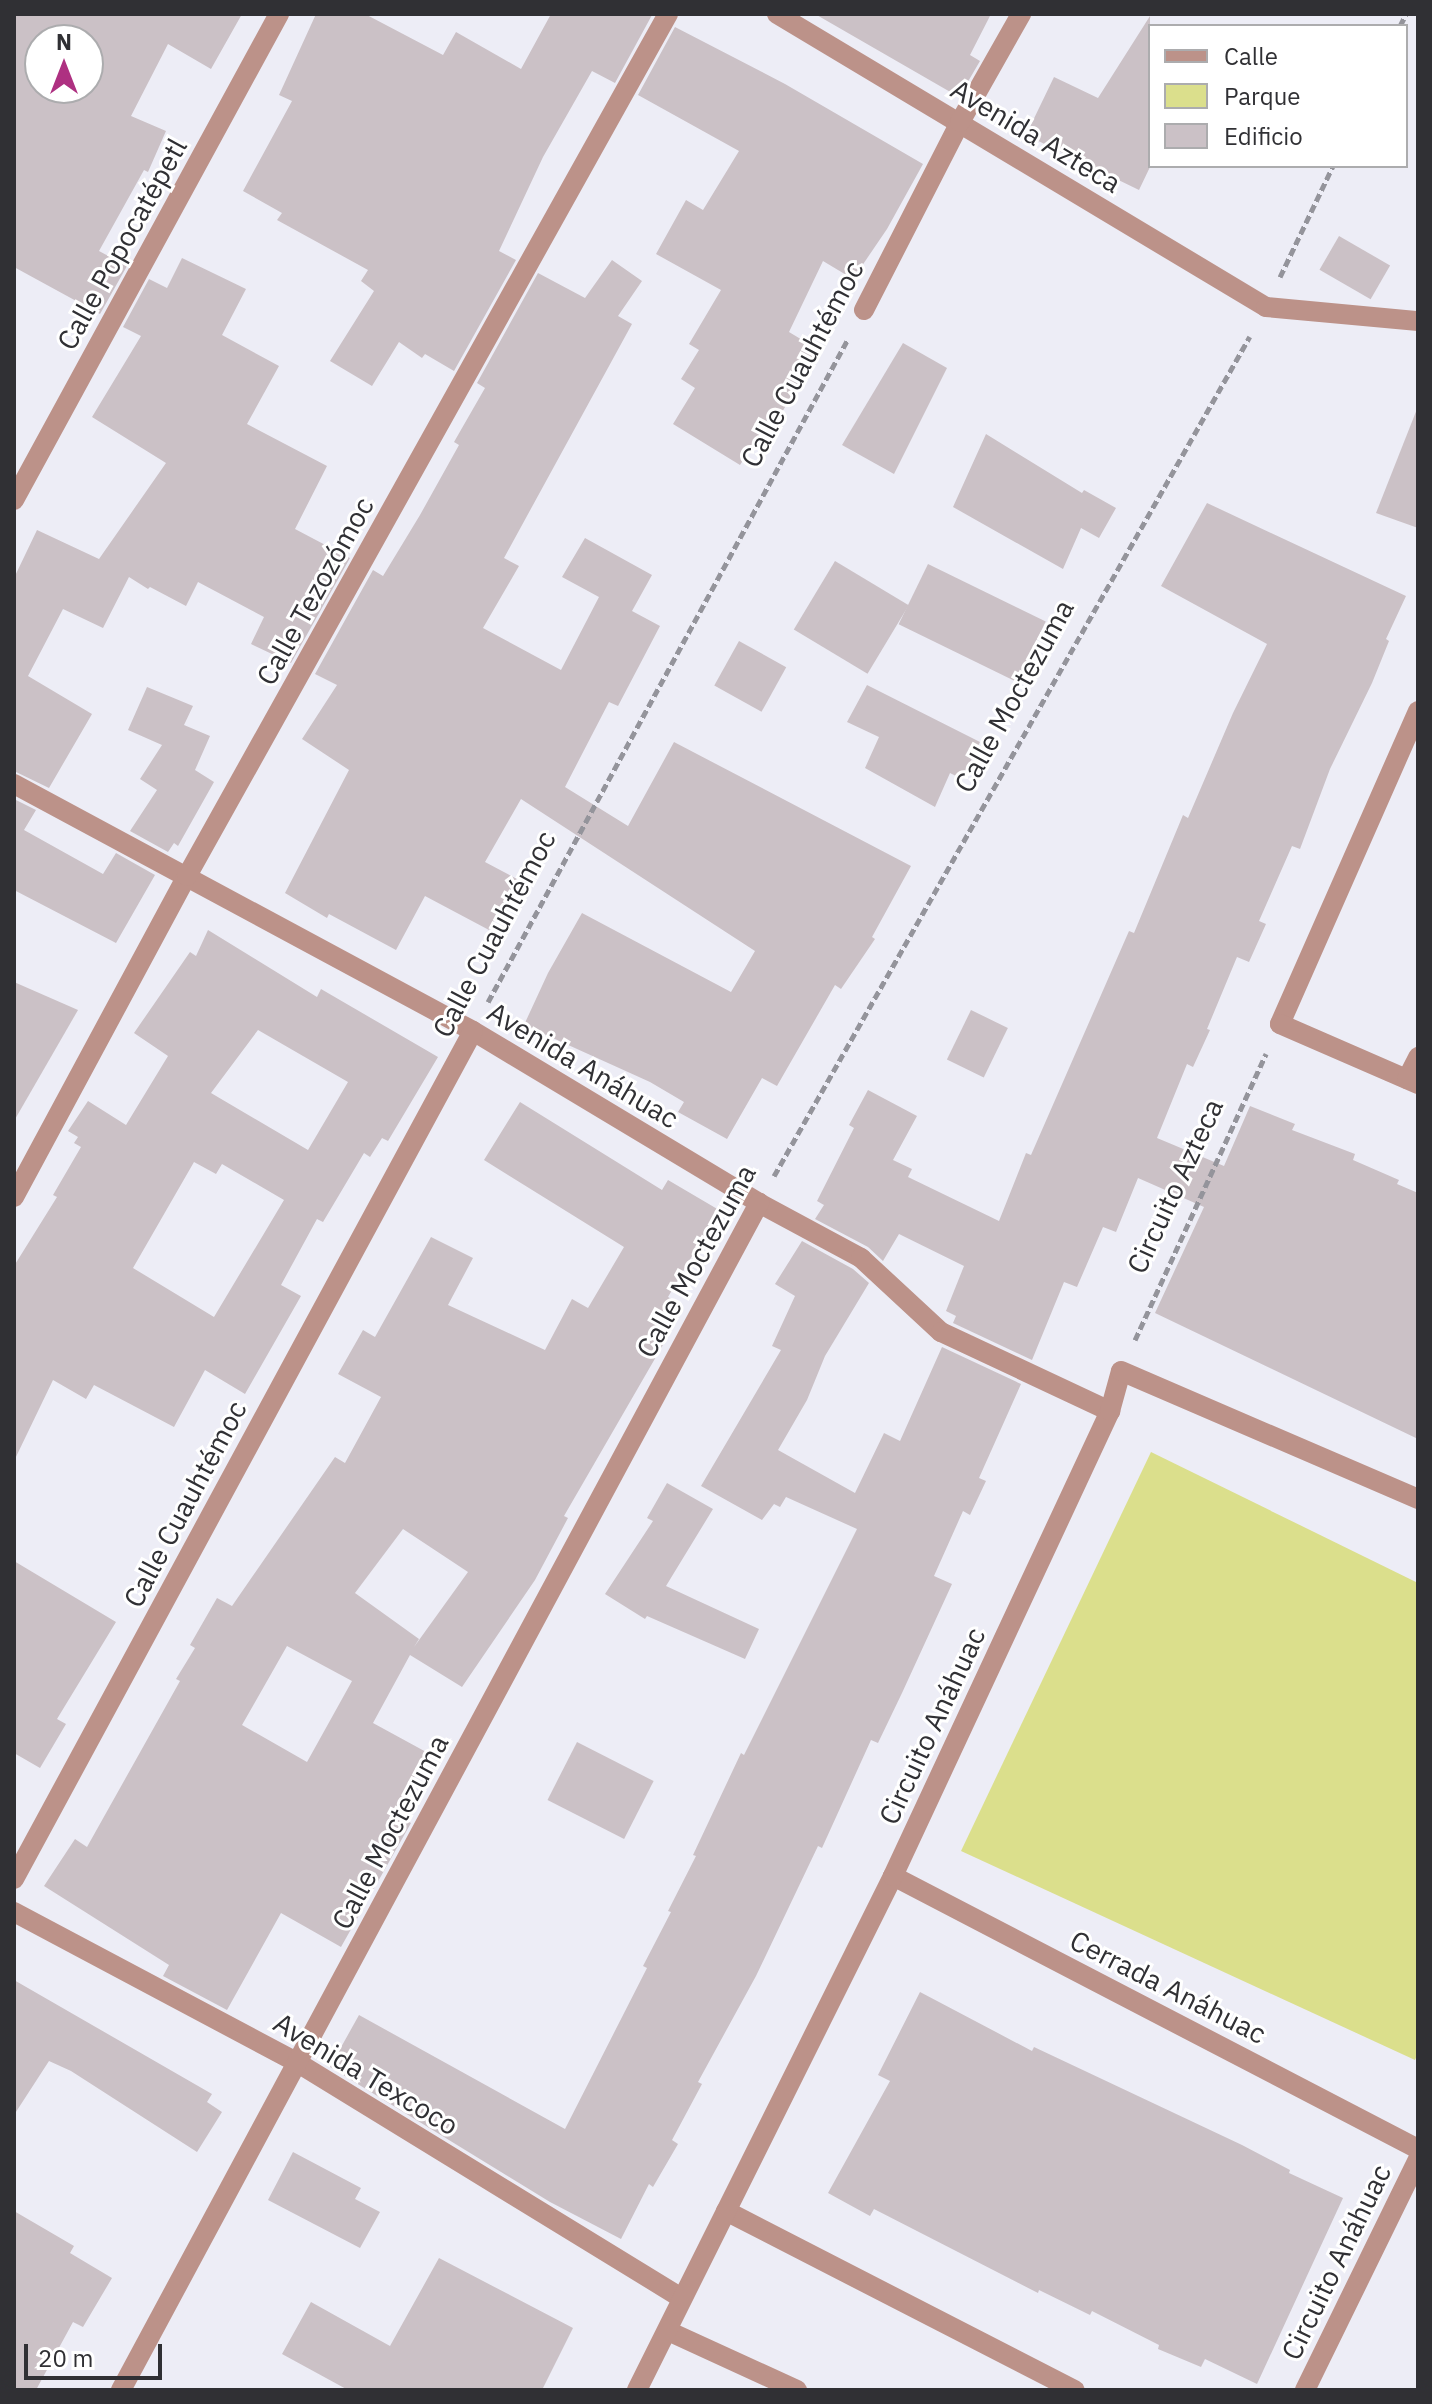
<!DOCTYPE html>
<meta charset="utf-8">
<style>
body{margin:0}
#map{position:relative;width:1432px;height:2404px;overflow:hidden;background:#ededf6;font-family:"IBM Plex Sans",sans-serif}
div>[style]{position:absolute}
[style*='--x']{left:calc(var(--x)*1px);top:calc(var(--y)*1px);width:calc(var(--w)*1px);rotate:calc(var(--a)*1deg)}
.green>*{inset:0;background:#dbdf8c}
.building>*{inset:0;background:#cbc1c6;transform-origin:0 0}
.path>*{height:5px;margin-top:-2.5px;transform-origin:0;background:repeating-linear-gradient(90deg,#94949b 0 8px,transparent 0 12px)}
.minor>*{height:20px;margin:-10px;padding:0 10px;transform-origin:10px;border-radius:10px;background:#bc9289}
span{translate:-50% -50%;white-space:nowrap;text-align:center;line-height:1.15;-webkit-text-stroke:6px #fff;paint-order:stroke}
.street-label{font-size:28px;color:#303034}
.frame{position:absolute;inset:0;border:16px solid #303034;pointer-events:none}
.legend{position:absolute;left:1148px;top:24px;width:260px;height:144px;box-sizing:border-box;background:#fff;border:2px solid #acacae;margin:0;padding:10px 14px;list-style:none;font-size:24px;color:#303034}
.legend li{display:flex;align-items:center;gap:16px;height:40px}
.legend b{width:40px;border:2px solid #acacae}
.north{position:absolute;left:24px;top:24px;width:80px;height:80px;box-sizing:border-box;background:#fff;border:2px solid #acacae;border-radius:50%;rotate:0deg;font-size:22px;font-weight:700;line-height:32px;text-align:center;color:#303034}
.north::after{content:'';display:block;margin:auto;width:28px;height:36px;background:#ae3081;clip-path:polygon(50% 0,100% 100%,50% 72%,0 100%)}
.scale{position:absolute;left:24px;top:2344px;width:138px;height:36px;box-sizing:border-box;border:4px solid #303034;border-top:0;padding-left:10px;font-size:24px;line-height:28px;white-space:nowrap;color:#303034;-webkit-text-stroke:6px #fff;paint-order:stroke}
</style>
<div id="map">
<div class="green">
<i style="clip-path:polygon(1151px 1452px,1418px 1583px,1418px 2053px,1415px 2060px,961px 1851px)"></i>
</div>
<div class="building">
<i style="clip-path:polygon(evenodd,14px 14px,242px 14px,211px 69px,168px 44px,131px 116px,166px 131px,148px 172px,144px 170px,99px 251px,127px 266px,100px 314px,14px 267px,14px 14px,40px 40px,88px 40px,88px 88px,40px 88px,40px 40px)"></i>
<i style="clip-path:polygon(316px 14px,365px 14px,443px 55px,456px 32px,521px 69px,551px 14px,652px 15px,615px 83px,592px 71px,543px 157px,499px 251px,516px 260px,454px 371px,425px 354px,422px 358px,399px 342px,372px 386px,330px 361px,374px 291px,361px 281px,368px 270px,277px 220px,282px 213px,243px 191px,292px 101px,279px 95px)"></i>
<i style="clip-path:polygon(815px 14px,991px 14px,970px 55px,980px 61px,959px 97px)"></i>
<i style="clip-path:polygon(1150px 16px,1150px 167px,1139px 190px,1026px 135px,1054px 77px,1098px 98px)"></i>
<i style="clip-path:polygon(675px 27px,785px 84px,923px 164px,887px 229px,853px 279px,823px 261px,789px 332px,819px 350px,769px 434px,763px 429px,740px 465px,673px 424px,695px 388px,681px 379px,699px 350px,689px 344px,721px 290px,656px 254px,686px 200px,703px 210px,739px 151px,638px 95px)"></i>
<i style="left:1339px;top:236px;width:59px;height:39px;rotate:30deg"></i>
<i style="clip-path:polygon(182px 258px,246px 289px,222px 335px,279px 366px,247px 424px,327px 466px,295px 529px,350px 558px,291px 663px,251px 644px,264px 617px,198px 582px,186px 606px,150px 587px,148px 589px,129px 577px,103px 628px,63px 609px,28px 676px,92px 714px,49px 788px,14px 771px,14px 578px,37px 530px,99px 559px,166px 463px,92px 417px,141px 336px,123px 327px,149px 279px,167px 288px)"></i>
<i style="clip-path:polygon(612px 260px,642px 281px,618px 316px,632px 324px,504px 558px,519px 566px,483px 628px,561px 670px,599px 597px,562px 577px,585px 538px,652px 575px,632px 611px,660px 626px,618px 706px,609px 702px,565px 787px,628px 826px,674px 742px,911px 866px,872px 937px,875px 939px,841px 989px,835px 985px,777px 1086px,762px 1078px,727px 1139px,678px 1112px,684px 1102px,650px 1082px,524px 1025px,548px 973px,582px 913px,731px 992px,755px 951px,521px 799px,485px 862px,517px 879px,489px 930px,425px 896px,396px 950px,329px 914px,327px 918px,285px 893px,349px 770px,302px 739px,337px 685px,315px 674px,373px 570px,383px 576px,420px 515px,459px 445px,454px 442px,485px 388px,477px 383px,538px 273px,585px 298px)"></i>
<i style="clip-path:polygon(903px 343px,947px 368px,894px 474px,842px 445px)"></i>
<i style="clip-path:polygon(1417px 409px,1418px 409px,1418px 528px,1376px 513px)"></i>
<i style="clip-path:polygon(986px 434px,1082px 493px,1084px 490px,1116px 508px,1099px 538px,1081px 528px,1063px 569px,953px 507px)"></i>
<i style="clip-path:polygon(1207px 503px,1406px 596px,1386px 639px,1389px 641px,1372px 683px,1330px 769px,1300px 849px,1292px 846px,1259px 921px,1266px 924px,1249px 962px,1237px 957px,1207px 1029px,1210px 1030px,1193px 1067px,1187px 1064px,1157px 1138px,1224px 1166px,1250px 1106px,1295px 1124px,1292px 1130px,1355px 1154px,1353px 1160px,1399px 1180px,1397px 1184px,1418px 1193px,1418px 1439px,1155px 1313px,1204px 1207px,1138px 1178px,1116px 1232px,1103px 1227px,1077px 1287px,1064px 1282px,1032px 1360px,953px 1323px,956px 1316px,946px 1311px,964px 1266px,899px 1234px,883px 1261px,868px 1247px,815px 1219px,824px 1205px,817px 1201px,854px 1128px,849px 1125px,868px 1090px,917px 1116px,893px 1160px,912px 1169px,908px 1177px,999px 1221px,1026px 1153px,1031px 1155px,1129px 931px,1134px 933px,1183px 815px,1188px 818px,1233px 713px,1267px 644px,1161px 586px)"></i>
<i style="left:835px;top:561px;width:86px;height:80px;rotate:31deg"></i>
<i style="left:928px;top:564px;width:131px;height:67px;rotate:26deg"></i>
<i style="left:739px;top:641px;width:54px;height:51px;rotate:29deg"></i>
<i style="clip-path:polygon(867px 685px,980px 742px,962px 779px,950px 773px,935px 807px,865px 768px,879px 737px,847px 722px)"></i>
<i style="clip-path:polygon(147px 687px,193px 706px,184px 725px,210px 736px,195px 770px,214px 782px,178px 846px,174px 843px,168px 852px,130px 831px,157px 790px,140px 779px,162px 745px,128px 730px)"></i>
<i style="clip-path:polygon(14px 799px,36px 810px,24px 830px,103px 874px,116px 853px,155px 875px,116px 943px,14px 890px)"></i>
<i style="clip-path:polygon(evenodd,208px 930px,317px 997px,321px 989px,438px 1057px,388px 1141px,382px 1138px,370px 1157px,364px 1153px,323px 1222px,317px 1219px,281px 1285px,301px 1296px,245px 1394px,205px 1370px,174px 1427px,94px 1385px,86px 1399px,53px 1380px,14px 1461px,14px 1266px,57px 1197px,53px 1195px,81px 1147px,74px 1143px,78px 1137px,68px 1131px,88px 1101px,126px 1125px,168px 1056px,134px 1033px,190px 952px,196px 956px,208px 930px,258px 1030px,348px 1082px,308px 1150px,211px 1093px,258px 1030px,208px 930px,194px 1162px,216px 1174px,222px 1164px,284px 1200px,214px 1317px,133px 1268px,194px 1162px)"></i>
<i style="clip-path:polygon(14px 982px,78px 1010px,14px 1121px)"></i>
<i style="left:971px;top:1010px;width:41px;height:55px;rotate:26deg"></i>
<i style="clip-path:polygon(evenodd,520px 1102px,662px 1190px,668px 1180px,719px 1210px,668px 1297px,680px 1304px,659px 1340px,664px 1343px,564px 1516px,568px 1518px,535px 1580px,462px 1687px,410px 1655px,373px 1723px,428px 1753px,394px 1813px,411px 1823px,341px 1947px,281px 1913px,227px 2010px,163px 1976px,169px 1965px,44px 1886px,75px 1839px,87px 1847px,180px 1681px,176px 1679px,195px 1648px,190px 1645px,217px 1598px,232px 1606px,335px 1457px,345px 1463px,381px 1397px,338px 1374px,363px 1330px,375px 1337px,431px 1237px,473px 1258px,448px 1305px,545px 1350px,572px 1299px,588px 1308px,624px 1247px,484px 1160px,520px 1102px,403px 1529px,468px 1572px,414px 1647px,419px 1639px,355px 1593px,403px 1529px,520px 1102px,287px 1646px,352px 1681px,307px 1762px,242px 1725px,287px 1646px)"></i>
<i style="clip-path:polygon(802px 1241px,853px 1269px,869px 1283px,825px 1356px,807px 1400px,778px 1450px,855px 1493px,884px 1433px,900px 1441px,942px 1347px,1021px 1384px,979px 1478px,986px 1481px,970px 1515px,963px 1511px,934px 1576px,952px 1584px,902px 1693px,878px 1743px,871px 1740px,822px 1848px,818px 1846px,756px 1976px,698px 2082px,702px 2084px,672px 2140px,678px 2144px,653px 2187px,649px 2184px,621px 2239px,550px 2202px,330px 2067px,359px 2015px,565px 2129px,647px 1968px,643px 1966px,671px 1912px,668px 1911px,696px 1856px,693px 1855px,741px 1753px,744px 1755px,857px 1529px,786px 1497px,780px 1507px,774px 1504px,762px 1520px,701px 1486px,781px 1350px,772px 1346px,795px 1296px,775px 1284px)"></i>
<i style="clip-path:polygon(667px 1483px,713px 1509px,666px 1586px,759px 1629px,745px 1659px,647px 1616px,645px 1619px,605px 1594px,653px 1521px,647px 1518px)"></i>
<i style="clip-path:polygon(14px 1561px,116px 1622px,57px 1719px,66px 1724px,40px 1768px,14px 1753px)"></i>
<i style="left:577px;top:1742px;width:86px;height:65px;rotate:27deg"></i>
<i style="clip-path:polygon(14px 1980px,212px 2094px,207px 2102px,222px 2112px,197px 2152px,71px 2071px,49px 2061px,14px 2115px)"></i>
<i style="clip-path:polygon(920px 1992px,1032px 2051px,1034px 2047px,1242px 2145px,1290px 2170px,1289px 2173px,1343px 2198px,1257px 2384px,1205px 2359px,1201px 2367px,1158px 2349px,1159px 2345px,1092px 2311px,1090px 2315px,1039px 2290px,1038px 2293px,874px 2209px,870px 2216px,828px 2193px,890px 2081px,878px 2075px)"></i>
<i style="clip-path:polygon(293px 2152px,361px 2188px,355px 2199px,380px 2212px,360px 2248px,268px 2200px)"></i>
<i style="clip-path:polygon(14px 2211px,74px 2246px,70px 2253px,112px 2278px,83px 2327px,73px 2322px,36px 2390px,14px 2390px)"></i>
<i style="clip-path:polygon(439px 2258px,573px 2328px,542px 2390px,348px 2390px,282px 2354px,311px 2302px,390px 2346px)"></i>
</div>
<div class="path">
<i style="--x:1400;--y:26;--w:13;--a:-63"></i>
<i style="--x:1280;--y:277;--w:123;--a:-64.5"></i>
<i style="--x:488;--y:1002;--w:754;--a:-61.5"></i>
<i style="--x:774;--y:1176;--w:965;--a:-60.46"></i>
<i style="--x:1135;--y:1340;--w:315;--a:-65.4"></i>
</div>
<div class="minor">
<i style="--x:777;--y:14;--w:570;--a:30.93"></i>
<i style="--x:1266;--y:307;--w:153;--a:5.3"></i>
<i style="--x:864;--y:310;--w:211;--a:-62.9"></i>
<i style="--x:960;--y:122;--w:124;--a:-60.5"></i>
<i style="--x:14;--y:500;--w:554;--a:-61.4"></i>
<i style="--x:1418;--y:711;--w:342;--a:113.8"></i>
<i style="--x:1280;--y:1024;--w:150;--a:23.5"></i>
<i style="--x:14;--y:784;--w:521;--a:28.29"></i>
<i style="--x:473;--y:1031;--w:334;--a:31"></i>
<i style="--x:759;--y:1203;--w:116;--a:28.3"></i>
<i style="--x:861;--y:1258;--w:109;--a:42.8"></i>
<i style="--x:941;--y:1332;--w:187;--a:25.1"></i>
<i style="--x:1407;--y:1079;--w:25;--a:-63"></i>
<i style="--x:14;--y:1197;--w:365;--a:-61.7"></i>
<i style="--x:187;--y:876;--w:987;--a:-60.84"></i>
<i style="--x:893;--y:1876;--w:592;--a:27.47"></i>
<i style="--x:14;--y:1879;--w:964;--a:-61.57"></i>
<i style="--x:14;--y:1912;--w:322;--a:28"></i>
<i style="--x:298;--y:2063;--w:450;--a:31.5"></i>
<i style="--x:726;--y:2211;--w:392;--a:27.2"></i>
<i style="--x:668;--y:2331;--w:142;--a:24.6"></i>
<i style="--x:121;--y:2390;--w:1348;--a:-61.74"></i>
<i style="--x:637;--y:2390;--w:574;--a:-63.52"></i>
<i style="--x:893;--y:1876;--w:513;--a:-64.98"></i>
<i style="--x:1110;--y:1411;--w:41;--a:-74.6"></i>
<i style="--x:1121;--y:1371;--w:323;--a:23.3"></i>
<i style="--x:1305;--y:2390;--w:257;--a:-63.9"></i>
</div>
<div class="street-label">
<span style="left:1036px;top:136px;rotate:31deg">Avenida Azteca</span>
<span style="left:122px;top:244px;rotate:-61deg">Calle Popocatépetl</span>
<span style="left:802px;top:364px;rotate:-62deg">Calle Cuauhtémoc</span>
<span style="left:315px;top:591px;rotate:-61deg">Calle Tezozómoc</span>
<span style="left:1014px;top:696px;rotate:-61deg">Calle Moctezuma</span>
<span style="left:494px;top:934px;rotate:-62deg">Calle Cuauhtémoc</span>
<span style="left:583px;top:1065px;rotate:31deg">Avenida Anáhuac</span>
<span style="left:1175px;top:1186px;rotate:-65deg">Circuito Azteca</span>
<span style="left:696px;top:1261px;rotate:-61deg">Calle Moctezuma</span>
<span style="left:185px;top:1504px;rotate:-62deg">Calle Cuauhtémoc</span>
<span style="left:932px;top:1726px;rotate:-65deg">Circuito Anáhuac</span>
<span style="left:390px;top:1832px;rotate:-62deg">Calle Moctezuma</span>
<span style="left:1168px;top:1987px;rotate:27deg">Cerrada Anáhuac</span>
<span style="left:366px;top:2074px;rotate:31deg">Avenida Texcoco</span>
<span style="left:1336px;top:2262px;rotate:-64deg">Circuito Anáhuac</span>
</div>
<div class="frame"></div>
<ul class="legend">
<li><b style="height:10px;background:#bc9289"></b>Calle</li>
<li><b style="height:22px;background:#dbdf8c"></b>Parque</li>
<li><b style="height:22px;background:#cbc1c6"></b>Edificio</li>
</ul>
<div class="north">N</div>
<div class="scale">20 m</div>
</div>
